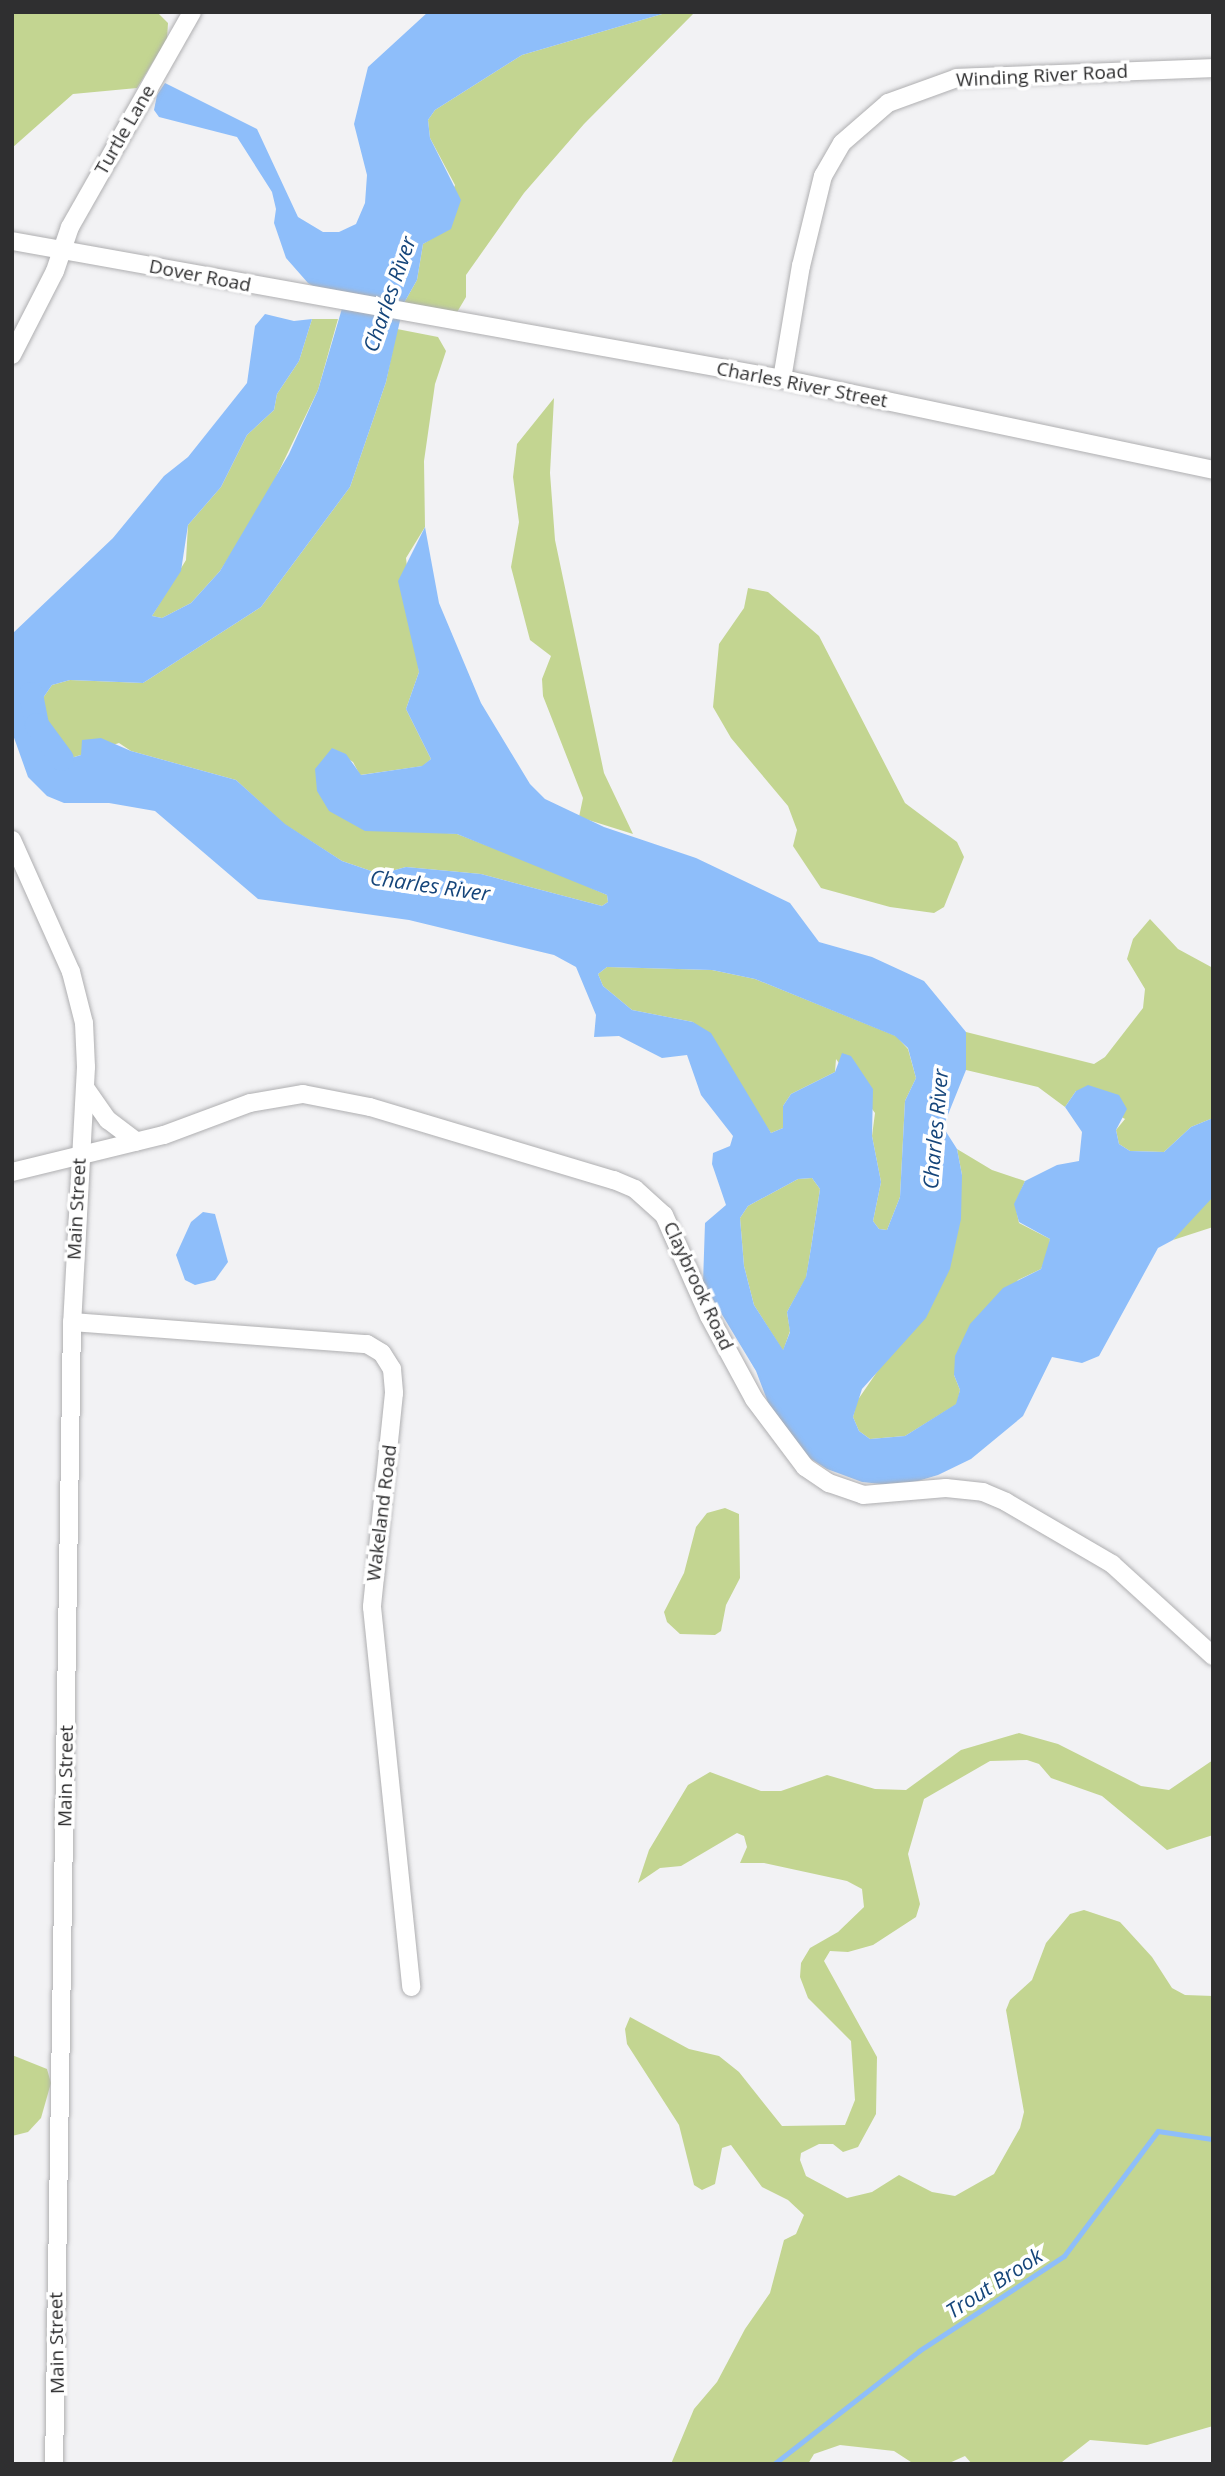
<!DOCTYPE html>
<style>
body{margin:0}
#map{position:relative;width:1225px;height:2476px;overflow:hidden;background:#f2f2f4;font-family:"Open Sans",sans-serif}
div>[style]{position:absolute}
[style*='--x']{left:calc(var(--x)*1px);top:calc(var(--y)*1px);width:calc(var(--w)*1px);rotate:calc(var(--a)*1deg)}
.green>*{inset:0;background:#c3d591}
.water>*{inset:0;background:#8ebefa}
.stream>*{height:4.5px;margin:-2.25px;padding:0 2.25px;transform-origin:2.25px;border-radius:2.25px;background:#8ebefa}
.river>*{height:24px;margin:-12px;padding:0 12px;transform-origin:12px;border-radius:12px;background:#8ebefa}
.roads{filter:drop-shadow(0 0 2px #afafb1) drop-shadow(0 0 2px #afafb1)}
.minor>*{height:18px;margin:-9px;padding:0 9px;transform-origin:9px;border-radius:9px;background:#fff}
span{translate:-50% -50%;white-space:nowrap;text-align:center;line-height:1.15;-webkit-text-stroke:7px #fff;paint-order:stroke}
.street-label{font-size:19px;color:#2f2f30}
.water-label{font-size:21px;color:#15457a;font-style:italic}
.frame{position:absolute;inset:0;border:14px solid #2f2f30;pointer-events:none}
</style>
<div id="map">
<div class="green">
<i style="clip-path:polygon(12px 12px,157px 12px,168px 23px,167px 39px,137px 88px,73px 94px,12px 148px)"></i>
<i style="clip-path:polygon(669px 12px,695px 12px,584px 124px,524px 193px,466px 275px,466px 297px,456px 314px,404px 303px,417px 280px,423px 244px,436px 236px,455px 185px,430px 138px,428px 120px,435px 110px,522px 55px)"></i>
<i style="clip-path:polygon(312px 319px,338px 319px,318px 390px,263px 504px,220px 571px,191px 603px,162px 618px,152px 616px,186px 560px,188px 525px,221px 487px,247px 435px,274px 410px,277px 394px,299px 361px)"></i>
<i style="clip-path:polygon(397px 329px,438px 337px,446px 351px,435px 384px,424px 461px,425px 527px,406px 558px,419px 672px,406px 709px,431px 759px,423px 766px,360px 775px,353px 762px,332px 748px,416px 830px,457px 834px,550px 870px,607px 895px,608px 902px,602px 906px,481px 874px,406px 867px,380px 874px,342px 861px,284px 824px,236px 780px,131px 751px,119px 743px,71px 758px,37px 731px,43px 698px,52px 685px,70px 680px,143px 683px,261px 607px,350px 487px,386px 382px)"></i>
<i style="clip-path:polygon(554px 398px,550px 473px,555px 540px,604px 773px,633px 834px,579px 817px,583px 798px,543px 696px,542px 679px,551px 656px,530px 640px,511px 567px,519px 522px,513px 477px,517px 444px)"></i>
<i style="clip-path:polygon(748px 588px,768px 592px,819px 636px,905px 803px,957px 842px,964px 857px,944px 907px,934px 913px,890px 907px,821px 888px,793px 846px,797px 830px,788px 806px,731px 738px,713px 707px,719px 644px,744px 608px)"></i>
<i style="clip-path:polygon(1150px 919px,1178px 949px,1213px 968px,1213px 1118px,1191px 1127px,1164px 1152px,1130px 1151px,1119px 1144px,1116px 1130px,1125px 1119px,1076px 1091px,1065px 1107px,1038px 1087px,966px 1070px,966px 1032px,1094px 1064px,1105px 1057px,1143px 1008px,1145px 989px,1127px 959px,1133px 939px)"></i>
<i style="clip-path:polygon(607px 967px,712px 970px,755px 979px,896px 1036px,908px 1049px,916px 1078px,905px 1101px,900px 1197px,887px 1230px,879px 1229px,873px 1221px,881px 1182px,872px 1136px,875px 1113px,836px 1059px,835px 1072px,791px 1094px,783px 1106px,783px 1128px,771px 1133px,693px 1022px,632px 1010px,603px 986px,598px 974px)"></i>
<i style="clip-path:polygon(957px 1149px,992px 1170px,1025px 1181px,1015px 1204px,1019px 1223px,1050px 1239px,1048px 1253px,1041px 1269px,1018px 1280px,954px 1375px,960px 1390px,957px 1404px,905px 1436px,870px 1439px,859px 1431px,853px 1417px,857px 1401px,888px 1356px,962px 1175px)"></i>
<i style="clip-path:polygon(812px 1178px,820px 1189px,811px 1248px,806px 1278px,787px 1312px,790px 1331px,783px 1351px,754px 1305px,744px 1266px,740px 1218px,748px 1206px,798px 1179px)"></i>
<i style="clip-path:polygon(1213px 1197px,1213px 1227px,1173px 1240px,1201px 1205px)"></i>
<i style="clip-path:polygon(725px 1508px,739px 1514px,740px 1578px,726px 1605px,721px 1631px,715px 1635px,680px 1634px,667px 1622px,664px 1612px,684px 1573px,696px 1527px,707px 1513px)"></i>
<i style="clip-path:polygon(1019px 1733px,1058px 1744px,1141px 1786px,1169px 1790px,1213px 1760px,1213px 1835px,1167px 1850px,1102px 1796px,1051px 1778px,1039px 1764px,1027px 1760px,990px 1761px,924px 1799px,908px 1854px,920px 1904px,916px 1917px,873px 1945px,848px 1952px,830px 1951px,824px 1961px,877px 2057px,876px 2114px,858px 2147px,843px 2152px,833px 2144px,819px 2144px,801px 2153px,800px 2160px,806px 2176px,847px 2198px,872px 2192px,899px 2175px,932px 2192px,955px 2196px,994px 2174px,1020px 2128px,1024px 2112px,1006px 2010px,1010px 2000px,1032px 1980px,1046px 1943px,1070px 1914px,1084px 1910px,1120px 1922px,1152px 1957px,1172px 1988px,1185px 1995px,1213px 1996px,1213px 2426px,1147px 2445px,1090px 2440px,1062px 2462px,972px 2464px,965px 2456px,947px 2464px,914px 2464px,894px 2451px,840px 2445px,814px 2454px,808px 2464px,671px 2464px,694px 2409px,717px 2382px,745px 2329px,770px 2293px,784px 2240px,796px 2234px,804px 2215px,788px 2200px,762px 2187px,731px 2145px,722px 2148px,715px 2184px,702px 2190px,694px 2185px,679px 2125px,627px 2044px,625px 2029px,630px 2017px,689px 2049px,719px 2056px,739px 2072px,782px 2126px,845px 2125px,855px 2100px,851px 2041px,808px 1998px,800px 1977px,801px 1963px,810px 1948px,838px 1932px,864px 1907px,862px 1889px,847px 1881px,764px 1863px,740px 1863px,747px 1847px,744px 1836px,737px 1833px,681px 1866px,660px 1868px,638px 1883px,649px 1850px,688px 1785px,710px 1772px,761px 1791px,781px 1791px,827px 1775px,875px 1789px,906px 1790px,961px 1750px)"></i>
<i style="clip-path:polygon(12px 2055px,47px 2069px,51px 2083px,41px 2118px,28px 2132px,12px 2136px)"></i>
</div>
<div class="water">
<i style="clip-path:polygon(evenodd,428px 12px,669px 12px,522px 55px,435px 110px,428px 120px,430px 138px,461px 200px,451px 229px,423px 244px,417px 280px,404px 303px,386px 382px,350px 487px,261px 607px,143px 683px,70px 680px,52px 685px,43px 698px,37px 731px,71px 758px,81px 755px,82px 740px,101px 738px,131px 751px,236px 780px,285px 824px,342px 861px,380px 874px,406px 867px,481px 874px,602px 906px,608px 902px,607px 895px,457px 834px,365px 831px,329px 811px,317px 791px,315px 769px,332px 748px,346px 754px,361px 775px,422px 766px,431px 759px,406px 709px,419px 672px,398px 581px,425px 527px,439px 603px,481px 703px,530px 784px,545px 799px,604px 827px,696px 858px,790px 903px,819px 942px,872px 957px,924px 981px,966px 1032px,966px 1070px,943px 1127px,957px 1149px,962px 1175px,961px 1219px,950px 1269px,926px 1318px,862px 1389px,853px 1417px,859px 1431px,870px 1439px,905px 1436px,956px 1404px,960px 1390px,954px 1375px,955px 1356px,970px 1324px,1003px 1288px,1041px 1269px,1050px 1239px,1019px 1222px,1014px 1204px,1025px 1181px,1057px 1165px,1079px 1161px,1082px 1132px,1065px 1107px,1076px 1091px,1088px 1085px,1119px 1095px,1127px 1109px,1116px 1130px,1119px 1144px,1130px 1151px,1164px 1152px,1191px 1127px,1213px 1118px,1213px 1197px,1173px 1240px,1158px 1248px,1099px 1356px,1082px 1363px,1052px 1357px,1023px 1416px,971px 1459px,938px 1475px,901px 1486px,862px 1482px,827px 1469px,794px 1448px,774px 1418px,756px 1371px,703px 1283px,705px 1223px,726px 1205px,712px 1164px,713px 1153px,730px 1146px,733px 1136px,701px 1095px,687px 1055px,662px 1058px,619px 1036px,594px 1037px,596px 1015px,576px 967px,554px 955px,409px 920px,258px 899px,155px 811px,109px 803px,64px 803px,47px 796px,28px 777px,12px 732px,12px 634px,113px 538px,164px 476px,188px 457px,247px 383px,255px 326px,265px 314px,294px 321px,312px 319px,299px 361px,277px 394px,274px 410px,247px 435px,221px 487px,188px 525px,181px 571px,152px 616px,162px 618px,191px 603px,220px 571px,289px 454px,318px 390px,343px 305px,308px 283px,286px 258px,274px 223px,276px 209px,272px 192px,237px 137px,159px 117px,154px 110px,157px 95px,165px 83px,257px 129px,298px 217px,323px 232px,339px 232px,356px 224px,365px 203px,367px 175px,354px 124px,368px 67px,428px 12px,607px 967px,712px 970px,755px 979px,895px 1036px,908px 1048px,916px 1078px,905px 1101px,900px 1197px,887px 1230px,879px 1229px,873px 1221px,881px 1182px,872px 1136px,873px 1089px,851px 1056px,842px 1053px,835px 1072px,791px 1094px,783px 1106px,783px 1128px,771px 1133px,711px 1033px,693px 1022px,632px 1010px,603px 986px,598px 974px,607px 967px,428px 12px,812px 1178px,820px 1189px,811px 1248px,806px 1277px,787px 1312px,790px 1332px,783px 1350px,754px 1305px,744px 1266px,740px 1218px,748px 1206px,798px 1179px,812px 1178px)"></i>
<i style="clip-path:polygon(203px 1212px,215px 1214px,228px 1262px,215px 1280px,195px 1285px,185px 1280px,176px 1255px,191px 1222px)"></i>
</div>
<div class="stream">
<i style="--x:774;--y:2464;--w:184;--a:-37.9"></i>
<i style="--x:919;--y:2351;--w:173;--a:-33.2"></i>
<i style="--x:1064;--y:2256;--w:156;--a:-53.1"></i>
<i style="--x:1158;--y:2131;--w:56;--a:8.3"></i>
</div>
<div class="river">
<i style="--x:31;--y:694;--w:32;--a:79"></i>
<i style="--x:37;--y:725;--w:42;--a:53.7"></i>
</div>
<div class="roads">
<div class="minor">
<i style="--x:12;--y:241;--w:782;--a:10.16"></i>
<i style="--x:782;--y:379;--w:441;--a:11.9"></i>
<i style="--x:12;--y:355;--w:94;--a:-62.9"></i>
<i style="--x:55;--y:271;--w:46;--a:-71.2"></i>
<i style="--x:70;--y:227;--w:247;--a:-60.4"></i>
<i style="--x:782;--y:379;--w:115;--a:-80.5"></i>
<i style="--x:801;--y:266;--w:93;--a:-76.3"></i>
<i style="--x:823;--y:176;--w:38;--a:-60"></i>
<i style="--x:842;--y:143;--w:61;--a:-41"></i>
<i style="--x:888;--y:103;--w:73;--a:-19.9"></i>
<i style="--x:957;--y:78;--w:256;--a:-2.2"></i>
<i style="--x:12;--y:840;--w:145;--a:65.9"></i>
<i style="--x:71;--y:972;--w:53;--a:75.7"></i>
<i style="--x:84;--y:1023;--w:44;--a:87.4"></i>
<i style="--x:86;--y:1067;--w:255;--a:93.1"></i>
<i style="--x:72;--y:1322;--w:1142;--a:90.9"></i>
<i style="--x:86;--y:1089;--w:38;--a:55"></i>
<i style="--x:108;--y:1120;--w:36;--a:37"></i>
<i style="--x:12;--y:1172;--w:156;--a:-13.7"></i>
<i style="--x:164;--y:1135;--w:92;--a:-20.4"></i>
<i style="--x:250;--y:1103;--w:54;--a:-9.6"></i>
<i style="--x:303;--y:1094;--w:68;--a:11"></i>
<i style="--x:370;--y:1107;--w:255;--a:16.7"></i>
<i style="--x:614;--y:1180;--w:23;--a:23"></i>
<i style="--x:635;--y:1189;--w:39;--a:42"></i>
<i style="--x:664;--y:1215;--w:111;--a:66"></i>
<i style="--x:709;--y:1316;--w:94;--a:61.5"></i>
<i style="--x:754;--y:1399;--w:85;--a:53.1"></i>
<i style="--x:805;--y:1467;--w:29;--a:34"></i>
<i style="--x:829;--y:1483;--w:36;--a:19"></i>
<i style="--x:863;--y:1495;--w:83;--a:-4.8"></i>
<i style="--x:946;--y:1488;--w:37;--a:6"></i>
<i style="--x:983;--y:1492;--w:25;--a:23"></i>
<i style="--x:1006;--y:1502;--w:123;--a:30.3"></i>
<i style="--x:1112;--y:1564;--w:137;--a:42.3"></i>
<i style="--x:72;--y:1322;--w:296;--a:4.3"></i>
<i style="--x:367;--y:1344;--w:17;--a:31"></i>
<i style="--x:382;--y:1353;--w:19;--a:58"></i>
<i style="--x:392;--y:1369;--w:24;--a:85"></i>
<i style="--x:394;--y:1393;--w:215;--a:95.9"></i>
<i style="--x:372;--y:1607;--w:382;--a:84.1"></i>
</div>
</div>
<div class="street-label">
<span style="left:1042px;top:76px;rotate:-3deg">Winding River Road</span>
<span style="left:125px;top:130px;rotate:-60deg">Turtle Lane</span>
<span style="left:200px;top:276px;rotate:11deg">Dover Road</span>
<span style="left:802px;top:385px;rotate:11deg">Charles River Street</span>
<span style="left:77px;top:1209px;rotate:-87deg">Main Street</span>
<span style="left:698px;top:1286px;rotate:65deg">Claybrook Road</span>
<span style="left:382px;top:1513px;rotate:-83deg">Wakeland Road</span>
<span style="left:66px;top:1776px;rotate:-89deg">Main Street</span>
<span style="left:57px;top:2343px;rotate:-91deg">Main Street</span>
</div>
<div class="water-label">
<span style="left:389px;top:294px;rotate:-71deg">Charles River</span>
<span style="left:430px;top:885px;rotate:8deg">Charles River</span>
<span style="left:935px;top:1129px;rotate:-85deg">Charles River</span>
<span style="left:994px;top:2283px;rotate:-33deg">Trout Brook</span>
</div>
<div class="frame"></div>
</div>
